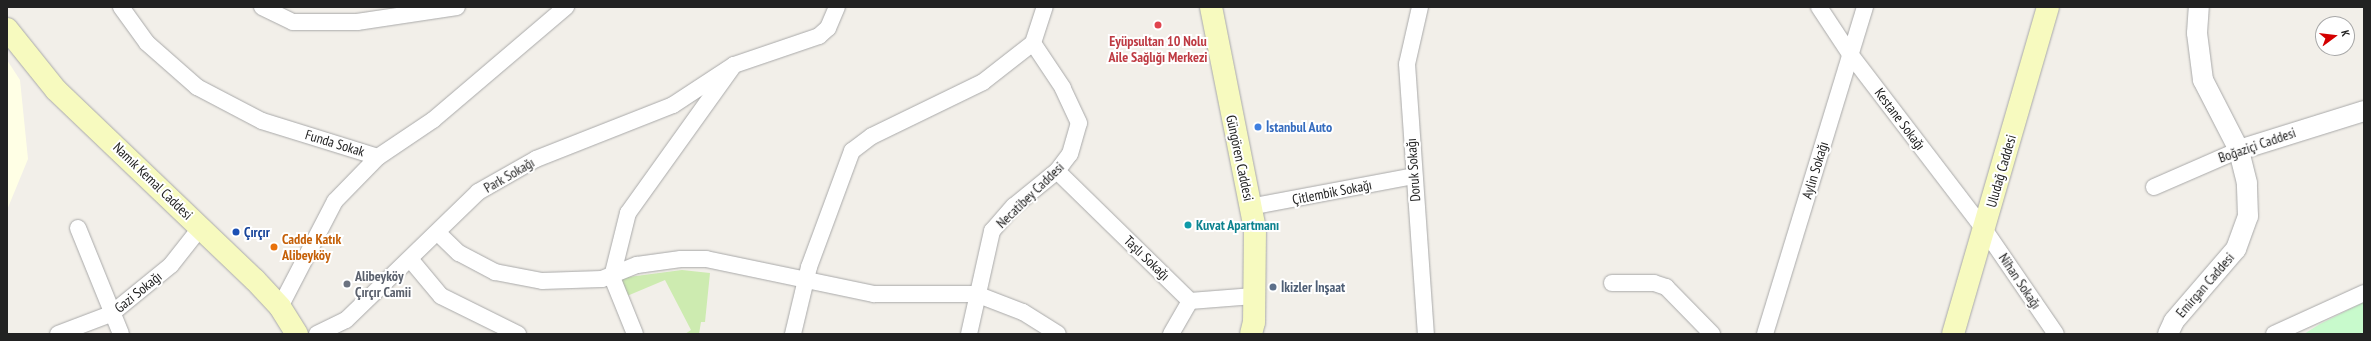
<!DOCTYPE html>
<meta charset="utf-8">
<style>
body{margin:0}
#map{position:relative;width:2371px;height:341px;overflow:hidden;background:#f2efe9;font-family:"PT Sans Narrow",sans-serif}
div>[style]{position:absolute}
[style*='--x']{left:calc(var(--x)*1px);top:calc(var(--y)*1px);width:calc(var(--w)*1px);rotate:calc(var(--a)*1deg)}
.education>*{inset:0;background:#ffffe5}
.grass>*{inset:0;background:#cdebb0}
.park>*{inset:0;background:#c8facc}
.roads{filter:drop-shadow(0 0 1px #a9a9a9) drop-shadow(0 0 1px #a9a9a9)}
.minor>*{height:16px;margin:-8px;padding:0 8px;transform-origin:8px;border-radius:8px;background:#fff}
.tertiary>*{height:20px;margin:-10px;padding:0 10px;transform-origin:10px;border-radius:10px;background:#fff}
.secondary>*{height:22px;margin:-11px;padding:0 11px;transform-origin:11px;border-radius:11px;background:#f7fabf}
.dots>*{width:11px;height:11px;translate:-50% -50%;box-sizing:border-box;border:2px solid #fff;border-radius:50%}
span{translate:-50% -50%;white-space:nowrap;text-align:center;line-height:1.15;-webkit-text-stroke:4px #fff;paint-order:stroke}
.health-label{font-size:14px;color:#be3a42;font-weight:700}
.street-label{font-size:14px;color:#222}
.shop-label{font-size:14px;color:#366cbe;font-weight:700}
.left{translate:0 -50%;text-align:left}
.culture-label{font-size:14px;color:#0d838f;font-weight:700}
.transit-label{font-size:14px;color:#164399;font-weight:700}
.food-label{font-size:14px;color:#c56008;font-weight:700}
.worship-label{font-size:14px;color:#5b616d;font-weight:700}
.service-label{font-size:14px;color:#4e5e75;font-weight:700}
.frame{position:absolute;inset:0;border:8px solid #222;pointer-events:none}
.north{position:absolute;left:2315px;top:16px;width:40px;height:40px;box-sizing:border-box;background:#fff;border:1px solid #a7a7a7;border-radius:50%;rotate:75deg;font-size:11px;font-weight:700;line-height:16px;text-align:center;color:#222}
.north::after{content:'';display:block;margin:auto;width:14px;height:18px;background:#d40000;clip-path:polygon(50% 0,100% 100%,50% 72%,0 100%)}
</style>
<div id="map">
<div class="education">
<i style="clip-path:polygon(7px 60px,20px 80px,28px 159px,7px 210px)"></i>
</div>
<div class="grass">
<i style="clip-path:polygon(682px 270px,710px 273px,705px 322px,701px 322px,699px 334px,685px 334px,691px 330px,665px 280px,627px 296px,621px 278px)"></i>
</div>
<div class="park">
<i style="clip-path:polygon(2364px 302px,2364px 334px,2304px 334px,2320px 324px)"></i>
</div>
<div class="roads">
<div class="minor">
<i style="--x:121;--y:7;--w:44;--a:54.2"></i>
<i style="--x:147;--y:43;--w:67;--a:41.3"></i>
<i style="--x:197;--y:87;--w:73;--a:27.6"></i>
<i style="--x:262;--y:121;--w:121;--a:17.2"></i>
<i style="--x:378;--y:157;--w:66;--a:-33.9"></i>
<i style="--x:433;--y:120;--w:175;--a:-40.4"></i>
<i style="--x:262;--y:7;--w:34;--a:26"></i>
<i style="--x:293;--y:22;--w:64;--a:0"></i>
<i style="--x:357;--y:22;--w:101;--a:-8.5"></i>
<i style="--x:1420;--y:7;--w:58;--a:102.8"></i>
<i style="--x:1407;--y:64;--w:271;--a:86"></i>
<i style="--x:1819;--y:7;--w:56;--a:56.6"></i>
<i style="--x:1850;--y:54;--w:220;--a:52.6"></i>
<i style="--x:1984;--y:229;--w:127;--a:55.6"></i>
<i style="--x:1057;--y:171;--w:186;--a:44.3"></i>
<i style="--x:1190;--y:301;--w:64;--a:-4.5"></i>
<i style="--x:2154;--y:187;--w:93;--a:-23.5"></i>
<i style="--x:1250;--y:207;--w:167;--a:-10.7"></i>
<i style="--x:78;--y:228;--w:114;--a:67.9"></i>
<i style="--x:438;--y:233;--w:29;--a:44"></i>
<i style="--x:459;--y:253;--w:41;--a:27.8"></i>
<i style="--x:495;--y:272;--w:48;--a:10.8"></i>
<i style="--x:542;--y:281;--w:60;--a:-1.9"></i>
<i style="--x:602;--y:279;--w:38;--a:-22"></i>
<i style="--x:637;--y:265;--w:44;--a:-7.8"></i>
<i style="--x:681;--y:259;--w:25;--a:0"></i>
<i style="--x:706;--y:259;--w:172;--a:11.8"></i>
<i style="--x:874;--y:294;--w:102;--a:0"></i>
<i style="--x:976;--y:294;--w:50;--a:21"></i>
<i style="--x:1023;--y:312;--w:41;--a:32.2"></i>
<i style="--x:410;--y:259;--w:48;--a:50"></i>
<i style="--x:441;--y:296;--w:86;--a:26.3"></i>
<i style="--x:1612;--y:283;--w:42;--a:0"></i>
<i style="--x:1654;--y:283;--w:13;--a:18"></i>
<i style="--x:1666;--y:287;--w:66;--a:45.6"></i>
<i style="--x:280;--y:307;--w:119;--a:-62.6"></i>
<i style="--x:335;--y:201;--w:62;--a:-45.7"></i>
<i style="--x:58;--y:334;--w:57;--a:-20.7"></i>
<i style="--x:111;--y:314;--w:77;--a:-39.2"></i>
<i style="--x:171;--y:265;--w:48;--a:-51.7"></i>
<i style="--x:317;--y:334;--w:32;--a:-26"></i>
<i style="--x:346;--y:320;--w:184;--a:-44.1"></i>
<i style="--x:478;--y:192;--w:67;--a:-29.6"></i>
<i style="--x:536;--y:159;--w:147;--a:-21.5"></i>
<i style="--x:673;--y:105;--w:73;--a:-33.3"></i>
<i style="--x:635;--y:334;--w:61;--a:-112"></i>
<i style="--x:612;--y:277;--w:66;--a:-76"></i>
<i style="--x:628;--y:213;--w:182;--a:-54.4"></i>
<i style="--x:734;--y:65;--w:90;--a:-18.8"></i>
<i style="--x:819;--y:36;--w:12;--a:-42"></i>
<i style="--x:828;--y:28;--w:23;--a:-67"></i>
<i style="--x:793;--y:334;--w:69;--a:-76.6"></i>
<i style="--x:809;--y:267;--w:124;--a:-69.7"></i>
<i style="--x:852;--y:151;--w:25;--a:-37"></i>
<i style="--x:872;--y:136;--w:123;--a:-25.9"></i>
<i style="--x:983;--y:82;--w:63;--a:-38"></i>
<i style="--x:1033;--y:43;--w:38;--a:-72"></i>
<i style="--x:969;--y:334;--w:106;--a:-77.4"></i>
<i style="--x:992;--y:231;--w:33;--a:-49"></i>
<i style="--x:1014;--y:206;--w:55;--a:-39.1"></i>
<i style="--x:1057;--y:171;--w:21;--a:-53"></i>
<i style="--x:1070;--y:154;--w:32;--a:-74"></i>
<i style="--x:1079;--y:123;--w:38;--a:-115"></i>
<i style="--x:1063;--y:88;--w:54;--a:-123.7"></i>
<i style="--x:1171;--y:334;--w:38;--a:-60"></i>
<i style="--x:1765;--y:334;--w:342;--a:-73"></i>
<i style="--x:2274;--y:334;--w:99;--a:-24.5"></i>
</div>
<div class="tertiary">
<i style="--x:2239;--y:150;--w:131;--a:-17.3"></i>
<i style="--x:2168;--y:334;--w:14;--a:-65"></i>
<i style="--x:2174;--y:321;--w:95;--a:-49.3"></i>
<i style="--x:2236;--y:249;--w:35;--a:-70"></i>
<i style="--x:2248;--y:216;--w:33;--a:-92"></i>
<i style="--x:2247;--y:183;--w:34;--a:-104"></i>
<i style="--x:2239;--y:150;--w:79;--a:-117.2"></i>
<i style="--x:2203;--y:80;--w:47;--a:-97.3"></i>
<i style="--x:2197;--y:33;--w:26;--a:-86"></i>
</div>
<div class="secondary">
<i style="--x:1211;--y:7;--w:226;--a:78.8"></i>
<i style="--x:1255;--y:229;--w:93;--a:90.6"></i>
<i style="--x:1254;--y:322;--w:12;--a:104"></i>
<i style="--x:7;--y:29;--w:78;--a:51.2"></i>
<i style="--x:56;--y:90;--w:275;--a:43.7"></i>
<i style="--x:255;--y:280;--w:37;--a:47"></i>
<i style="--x:280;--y:307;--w:32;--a:58"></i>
<i style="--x:1953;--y:334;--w:341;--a:-73.8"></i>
</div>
</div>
<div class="dots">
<i style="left:1158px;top:25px;background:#e0444e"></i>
<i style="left:1258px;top:127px;background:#3f7fe0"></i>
<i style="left:1188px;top:225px;background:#0f9aa8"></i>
<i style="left:236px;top:232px;background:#1a4fb4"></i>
<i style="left:274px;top:247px;background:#e8710a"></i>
<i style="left:347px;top:284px;background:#6b7280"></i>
<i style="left:1273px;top:287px;background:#5c6f8a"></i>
</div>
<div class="health-label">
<span style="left:1158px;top:49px">Eyüpsultan 10 Nolu<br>Aile Sağlığı Merkezi</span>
</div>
<div class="street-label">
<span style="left:1900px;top:119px;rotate:53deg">Kestane Sokağı</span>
<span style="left:335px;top:143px;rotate:17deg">Funda Sokak</span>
<span style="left:2257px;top:145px;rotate:-19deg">Boğaziçi Caddesi</span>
<span style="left:1240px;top:158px;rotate:78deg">Güngören Caddesi</span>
<span style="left:1413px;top:170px;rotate:-94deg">Doruk Sokağı</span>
<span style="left:1815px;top:170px;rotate:-73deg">Aylin Sokağı</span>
<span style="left:2001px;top:171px;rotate:-74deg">Uludağ Caddesi</span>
<span style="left:509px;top:175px;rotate:-30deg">Park Sokağı</span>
<span style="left:153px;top:181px;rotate:44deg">Namık Kemal Caddesi</span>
<span style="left:1332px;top:192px;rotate:-11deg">Çitlembik Sokağı</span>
<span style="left:1030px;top:195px;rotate:-44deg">Necatibey Caddesi</span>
<span style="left:1147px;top:258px;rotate:44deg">Taşlı Sokağı</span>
<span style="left:2020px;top:281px;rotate:56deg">Nihan Sokağı</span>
<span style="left:2205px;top:285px;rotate:-49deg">Emirgan Caddesi</span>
<span style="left:138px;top:292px;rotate:-39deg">Gazi Sokağı</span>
</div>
<div class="shop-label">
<span class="left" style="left:1266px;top:127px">İstanbul Auto</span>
</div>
<div class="culture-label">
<span class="left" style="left:1196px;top:225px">Kuvat Apartmanı</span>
</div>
<div class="transit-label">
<span class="left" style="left:244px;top:232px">Çırçır</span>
</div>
<div class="food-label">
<span class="left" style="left:282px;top:247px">Cadde Katık<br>Alibeyköy</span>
</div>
<div class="worship-label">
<span class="left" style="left:355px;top:284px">Alibeyköy<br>Çırçır Camii</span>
</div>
<div class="service-label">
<span class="left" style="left:1281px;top:287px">İkizler İnşaat</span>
</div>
<div class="frame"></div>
<div class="north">K</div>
</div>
